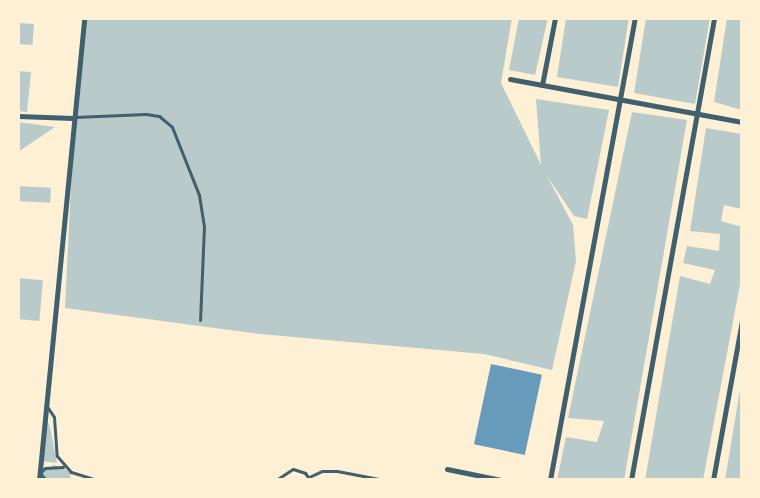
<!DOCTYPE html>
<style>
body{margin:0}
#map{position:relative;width:760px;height:498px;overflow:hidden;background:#fdf0d5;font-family:Montserrat,sans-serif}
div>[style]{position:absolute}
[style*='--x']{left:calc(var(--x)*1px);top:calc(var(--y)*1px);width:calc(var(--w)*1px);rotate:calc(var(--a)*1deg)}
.green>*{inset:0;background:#b9caca;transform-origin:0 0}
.water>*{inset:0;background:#669bbc;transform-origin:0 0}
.service>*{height:3px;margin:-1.5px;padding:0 1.5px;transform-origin:1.5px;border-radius:1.5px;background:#3f606c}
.minor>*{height:5px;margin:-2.5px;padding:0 2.5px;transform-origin:2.5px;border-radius:2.5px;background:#3f606c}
span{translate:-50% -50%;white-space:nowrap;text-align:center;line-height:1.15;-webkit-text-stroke:4.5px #fdf0d5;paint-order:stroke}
.frame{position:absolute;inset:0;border:20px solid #fdf0d5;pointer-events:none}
</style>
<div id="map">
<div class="green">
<i style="clip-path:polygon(84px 18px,512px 18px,501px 83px,541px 165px,536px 99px,609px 110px,587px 219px,574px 216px,547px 176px,573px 225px,576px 261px,552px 370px,484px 354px,260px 334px,65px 308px,75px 102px)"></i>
<i style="clip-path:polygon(519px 18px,548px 18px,535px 75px,509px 70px)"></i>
<i style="clip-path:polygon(566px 18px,629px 18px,618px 87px,557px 77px)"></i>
<i style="clip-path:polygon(646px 18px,710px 18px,695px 104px,634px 93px)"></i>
<i style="clip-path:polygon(727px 18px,742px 18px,742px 110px,714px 102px)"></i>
<i style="left:18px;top:23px;width:16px;height:21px;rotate:4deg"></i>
<i style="clip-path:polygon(18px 71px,31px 72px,27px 112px,18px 111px)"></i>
<i style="clip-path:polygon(632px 112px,687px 120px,624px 480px,557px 480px,566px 437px,597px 442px,604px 421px,568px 418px)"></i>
<i style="clip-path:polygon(18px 122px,55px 127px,18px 152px)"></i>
<i style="clip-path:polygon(706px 128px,742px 134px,742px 209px,724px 205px,721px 221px,742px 227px,742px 274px,703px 480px,645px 480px,680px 276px,710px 284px,715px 270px,683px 263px,687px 246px,719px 251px,720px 234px,690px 231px)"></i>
<i style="left:18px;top:186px;width:33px;height:15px;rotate:3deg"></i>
<i style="left:18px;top:278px;width:25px;height:41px;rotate:5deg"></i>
<i style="clip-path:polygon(742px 378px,742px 480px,725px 480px)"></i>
<i style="clip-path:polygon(47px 421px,50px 427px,57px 463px,41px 461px)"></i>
<i style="clip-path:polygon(54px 465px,71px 472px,70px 480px,46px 480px,40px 473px)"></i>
</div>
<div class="water">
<i style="left:491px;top:364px;width:52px;height:82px;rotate:12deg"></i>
</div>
<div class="service">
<i style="--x:75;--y:117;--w:71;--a:-2.4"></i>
<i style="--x:146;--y:114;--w:13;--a:9"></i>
<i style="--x:159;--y:116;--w:17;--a:40"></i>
<i style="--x:172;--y:127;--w:73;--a:68.3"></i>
<i style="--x:199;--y:195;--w:31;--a:81"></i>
<i style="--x:204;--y:226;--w:94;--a:92.4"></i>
<i style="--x:46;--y:405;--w:14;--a:56"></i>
<i style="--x:54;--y:417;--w:39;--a:86"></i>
<i style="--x:57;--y:456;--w:21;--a:49"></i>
<i style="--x:71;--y:472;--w:27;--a:17"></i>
<i style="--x:309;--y:477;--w:14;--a:-25"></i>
<i style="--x:322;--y:471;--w:15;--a:0"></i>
<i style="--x:337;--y:471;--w:48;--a:10.8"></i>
<i style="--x:46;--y:480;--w:9;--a:-131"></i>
<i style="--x:40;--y:473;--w:7;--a:-45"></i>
<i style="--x:45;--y:468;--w:18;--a:-3"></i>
<i style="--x:276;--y:480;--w:20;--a:-33"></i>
<i style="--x:293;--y:469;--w:13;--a:18"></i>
<i style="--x:305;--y:473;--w:9;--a:54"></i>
</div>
<div class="minor">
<i style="--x:510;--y:79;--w:236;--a:10.5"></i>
<i style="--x:542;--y:85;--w:68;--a:-79"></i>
<i style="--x:18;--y:116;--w:55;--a:2.1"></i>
<i style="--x:447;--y:469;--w:55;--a:11.5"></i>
<i style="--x:39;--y:480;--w:464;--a:-84.4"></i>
<i style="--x:550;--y:480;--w:470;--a:-79.6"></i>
<i style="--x:631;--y:480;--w:469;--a:-79.8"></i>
<i style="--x:713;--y:480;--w:163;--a:-79.7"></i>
</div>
<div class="frame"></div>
</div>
